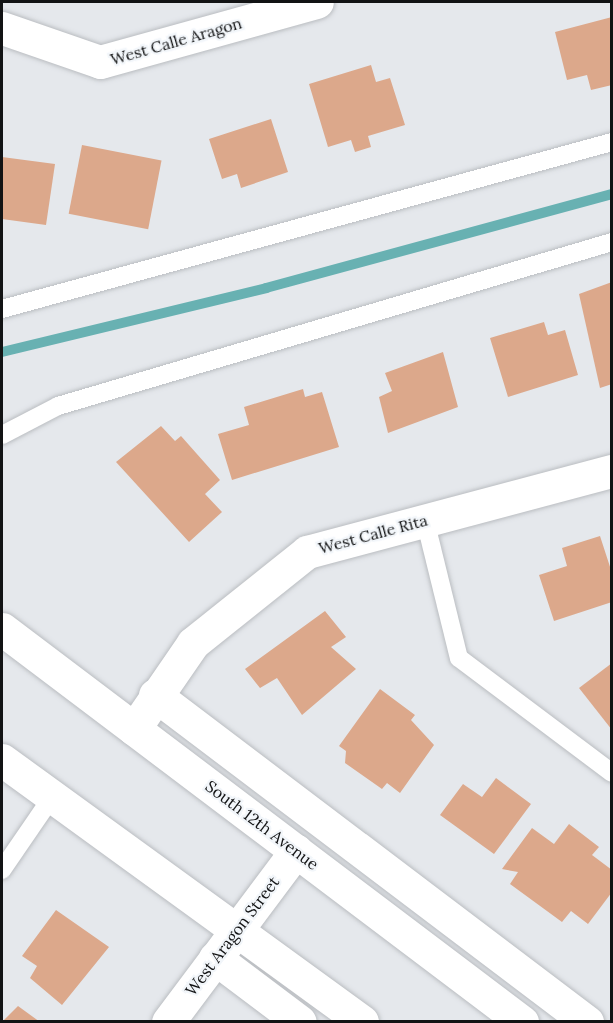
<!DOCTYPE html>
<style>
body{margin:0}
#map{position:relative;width:613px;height:1023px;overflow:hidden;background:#e5e8ec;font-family:Lora,serif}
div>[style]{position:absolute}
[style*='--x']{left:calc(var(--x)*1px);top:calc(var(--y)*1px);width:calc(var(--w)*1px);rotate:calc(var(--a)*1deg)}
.stream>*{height:10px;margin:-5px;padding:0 5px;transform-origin:5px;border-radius:5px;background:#68b1b2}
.building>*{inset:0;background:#dca88b;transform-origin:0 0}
.roads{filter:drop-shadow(0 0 2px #babdc1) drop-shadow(0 0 2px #babdc1)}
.service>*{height:18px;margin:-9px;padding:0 9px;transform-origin:9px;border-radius:9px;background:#fff}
.minor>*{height:33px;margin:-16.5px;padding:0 16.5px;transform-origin:16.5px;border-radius:16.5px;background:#fff}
.tertiary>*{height:33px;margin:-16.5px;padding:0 16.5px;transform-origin:16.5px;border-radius:16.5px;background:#fff}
span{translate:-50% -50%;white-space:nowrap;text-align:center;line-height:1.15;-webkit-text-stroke:4.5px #f2f6fa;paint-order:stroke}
.street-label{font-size:16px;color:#121314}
.frame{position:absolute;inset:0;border:3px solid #121314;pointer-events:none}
</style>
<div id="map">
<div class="stream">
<i style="--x:2;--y:352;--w:272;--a:-13.6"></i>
<i style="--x:266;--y:288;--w:359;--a:-15.2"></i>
</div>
<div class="building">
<i style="clip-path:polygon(612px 17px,612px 85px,591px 90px,587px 75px,567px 80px,555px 32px)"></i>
<i style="clip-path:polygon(371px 65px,376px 82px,390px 78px,405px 125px,368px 136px,371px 147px,355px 152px,351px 140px,328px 147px,309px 84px)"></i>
<i style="clip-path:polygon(271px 119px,288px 172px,241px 188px,237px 174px,222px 179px,209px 139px)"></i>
<i style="left:82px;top:145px;width:81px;height:70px;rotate:11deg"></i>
<i style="clip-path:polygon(2px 157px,55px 164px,46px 225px,2px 219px)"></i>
<i style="clip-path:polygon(612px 282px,612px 384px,600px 388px,579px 294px)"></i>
<i style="clip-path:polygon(544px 322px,548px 335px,565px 330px,578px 375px,508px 397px,490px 338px)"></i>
<i style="clip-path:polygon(443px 352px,458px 407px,388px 433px,379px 397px,392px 391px,385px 373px)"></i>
<i style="clip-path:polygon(303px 389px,305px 397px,322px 392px,339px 447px,232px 480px,218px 434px,249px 425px,244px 407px)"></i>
<i style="clip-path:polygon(161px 426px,175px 441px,181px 436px,220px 480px,205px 494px,222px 512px,189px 542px,116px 462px)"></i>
<i style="clip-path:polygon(600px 536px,612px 573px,612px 602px,554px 621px,539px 575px,567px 566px,562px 548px)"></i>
<i style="clip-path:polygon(325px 611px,346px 637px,331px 647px,356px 669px,302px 715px,277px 678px,260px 688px,245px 669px)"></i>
<i style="clip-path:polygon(612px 663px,612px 730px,579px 688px)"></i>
<i style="clip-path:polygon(380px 689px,415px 715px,411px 720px,434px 745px,400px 793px,387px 783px,382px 789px,345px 763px,346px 751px,339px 746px)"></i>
<i style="clip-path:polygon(496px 778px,531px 804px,494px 854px,440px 815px,463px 784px,482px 797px)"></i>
<i style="clip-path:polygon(569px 824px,599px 847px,592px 855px,612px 870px,612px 892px,588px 924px,571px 911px,562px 922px,510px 884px,518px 872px,502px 869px,532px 828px,554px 844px)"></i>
<i style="clip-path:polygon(56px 910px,109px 947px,62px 1005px,30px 978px,37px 966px,22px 956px)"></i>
<i style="clip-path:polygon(18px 1006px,40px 1022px,2px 1022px)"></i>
</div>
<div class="roads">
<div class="service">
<i style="--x:2;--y:309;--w:632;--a:-15.31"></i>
<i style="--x:2;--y:435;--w:63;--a:-27.4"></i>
<i style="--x:58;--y:406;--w:578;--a:-16.49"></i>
<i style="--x:425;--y:520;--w:142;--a:76.2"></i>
<i style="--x:459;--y:658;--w:191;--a:36.9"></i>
<i style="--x:2;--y:870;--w:88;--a:-55.6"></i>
</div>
<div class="minor">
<i style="--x:2;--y:28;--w:104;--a:19.1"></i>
<i style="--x:100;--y:62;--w:225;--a:-15.5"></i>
<i style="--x:155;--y:695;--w:542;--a:37.12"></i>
<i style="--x:134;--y:729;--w:104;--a:-55.5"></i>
<i style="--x:193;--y:643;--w:146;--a:-38.6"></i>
<i style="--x:307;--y:552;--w:316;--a:-14.9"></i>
<i style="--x:215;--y:958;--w:106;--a:37"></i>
<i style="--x:168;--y:1022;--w:214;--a:-53.2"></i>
</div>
<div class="tertiary">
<i style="--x:2;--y:629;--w:652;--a:37.08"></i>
<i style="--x:2;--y:760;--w:445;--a:36"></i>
</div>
</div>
<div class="street-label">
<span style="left:176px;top:41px;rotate:-16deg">West Calle Aragon</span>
<span style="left:373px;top:534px;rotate:-15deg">West Calle Rita</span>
<span style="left:262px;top:825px;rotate:37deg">South 12th Avenue</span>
<span style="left:232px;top:936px;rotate:-53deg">West Aragon Street</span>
</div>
<div class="frame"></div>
</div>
